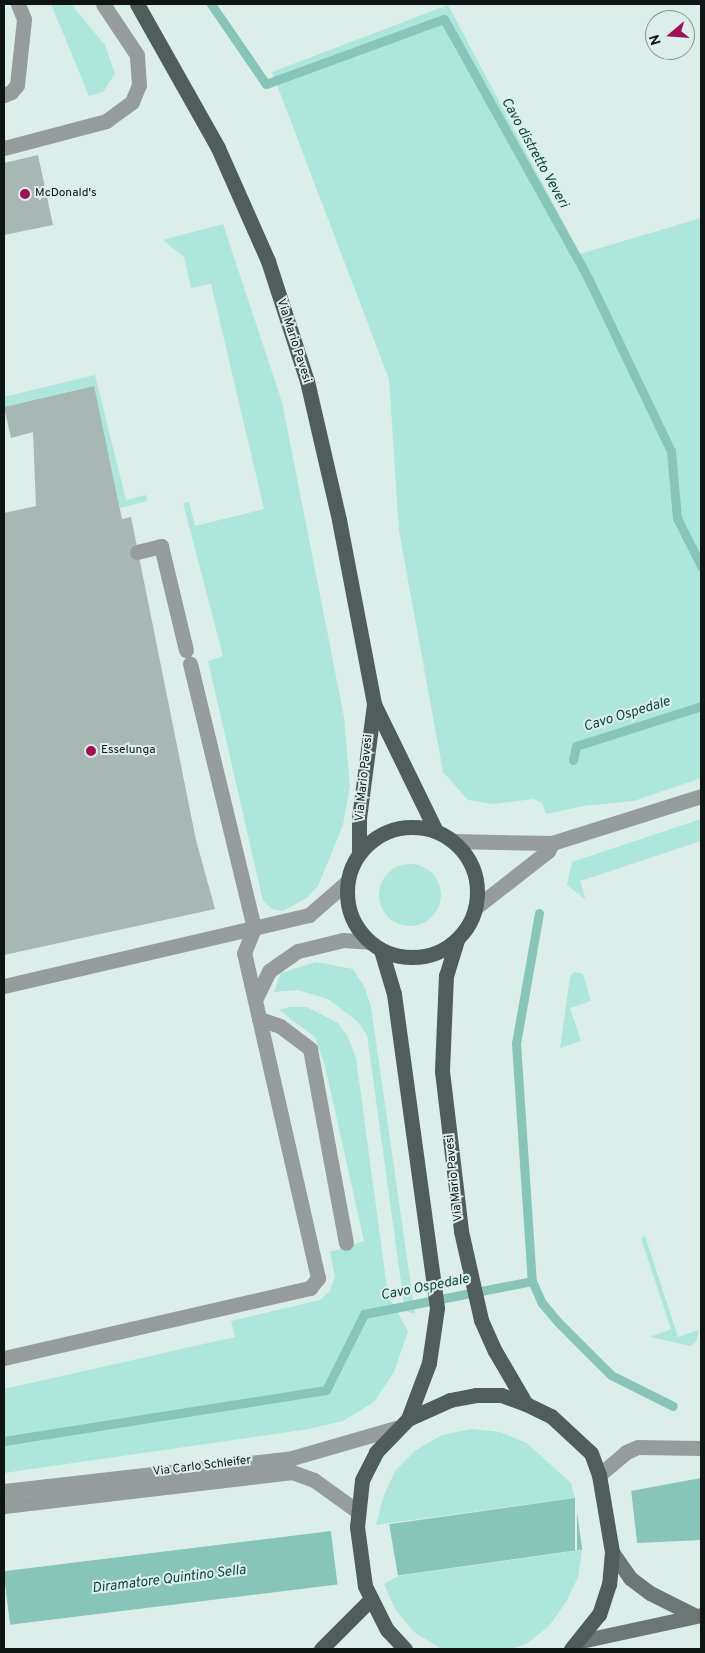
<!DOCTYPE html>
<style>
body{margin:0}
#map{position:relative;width:705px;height:1653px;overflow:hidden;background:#dceeea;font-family:Overpass,sans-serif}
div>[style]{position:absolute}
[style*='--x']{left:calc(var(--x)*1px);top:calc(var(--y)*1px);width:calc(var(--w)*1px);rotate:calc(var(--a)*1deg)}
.green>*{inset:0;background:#ade6da}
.round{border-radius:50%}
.water>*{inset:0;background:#86c5b8;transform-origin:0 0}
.pier>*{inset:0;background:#dceeea;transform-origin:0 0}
.stream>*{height:9px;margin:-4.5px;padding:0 4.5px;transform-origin:4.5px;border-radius:4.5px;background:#86c5b8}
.building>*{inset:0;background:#a7b8b4}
.lane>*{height:15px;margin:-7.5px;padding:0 7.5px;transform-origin:7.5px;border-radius:7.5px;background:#959c9b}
.street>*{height:15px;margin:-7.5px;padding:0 7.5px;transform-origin:7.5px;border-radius:7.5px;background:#959c9b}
.secondary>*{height:15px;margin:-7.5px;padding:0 7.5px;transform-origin:7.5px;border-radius:7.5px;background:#6c7775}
.primary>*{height:15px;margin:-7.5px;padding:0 7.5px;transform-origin:7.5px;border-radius:7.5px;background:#505d5a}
.primary>.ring{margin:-7.5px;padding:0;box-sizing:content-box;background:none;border:15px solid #505d5a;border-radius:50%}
.dots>*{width:14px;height:14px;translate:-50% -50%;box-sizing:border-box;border:2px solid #dceeea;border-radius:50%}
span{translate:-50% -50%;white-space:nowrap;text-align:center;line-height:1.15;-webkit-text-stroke:4px #dceeea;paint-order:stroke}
.poi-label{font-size:12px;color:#0e1513}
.left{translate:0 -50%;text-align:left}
.street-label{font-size:12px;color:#0e1513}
.water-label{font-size:14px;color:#0c453d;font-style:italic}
.frame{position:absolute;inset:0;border:5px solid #0e1513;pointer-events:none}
.north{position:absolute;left:645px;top:10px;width:50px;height:50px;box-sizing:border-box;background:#dceeea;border:1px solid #8a9794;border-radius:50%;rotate:252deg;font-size:14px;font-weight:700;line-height:20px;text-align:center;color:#0e1513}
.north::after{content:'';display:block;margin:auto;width:18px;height:22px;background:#a11055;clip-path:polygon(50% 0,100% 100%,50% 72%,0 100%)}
</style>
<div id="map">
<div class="green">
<i style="clip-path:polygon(51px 4px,71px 4px,105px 45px,115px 74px,103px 92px,89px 96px)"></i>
<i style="clip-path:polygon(448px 5px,580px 254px,701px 218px,701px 778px,634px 801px,583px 806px,546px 814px,542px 803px,533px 799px,493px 804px,468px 800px,443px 772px,399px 531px,389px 379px,272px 72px)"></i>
<i style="clip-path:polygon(223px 224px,282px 402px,344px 717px,350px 786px,343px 825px,318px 886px,308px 897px,283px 911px,272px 909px,263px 901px,208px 661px,223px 656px,183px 503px,189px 502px,195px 526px,264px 509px,211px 284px,191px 288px,184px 257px,163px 240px)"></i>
<i style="clip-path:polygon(95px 375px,126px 500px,146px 495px,147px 501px,120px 508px,93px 386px,4px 407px,4px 397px)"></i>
<i style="clip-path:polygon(701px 819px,701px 841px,580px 881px,586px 900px,567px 885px,572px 862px)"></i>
<i class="round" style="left:379px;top:864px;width:62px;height:62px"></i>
<i style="clip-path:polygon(316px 962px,353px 969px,365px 988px,371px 1007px,415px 1314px,405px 1311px,367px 1035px,357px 1021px,328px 999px,298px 990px,274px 992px,281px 973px)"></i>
<i style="clip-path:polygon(574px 972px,583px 974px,591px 1001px,570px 1008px,581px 1041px,560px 1048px,570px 977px)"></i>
<i style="clip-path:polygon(290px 1007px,307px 1007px,338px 1023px,347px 1035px,356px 1058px,388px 1295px,408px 1331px,394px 1372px,374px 1402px,343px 1421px,309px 1429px,4px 1473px,4px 1389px,235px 1337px,231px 1321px,320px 1300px,330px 1291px,335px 1277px,330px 1252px,364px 1241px,325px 1066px,315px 1037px,279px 1010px)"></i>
<i style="clip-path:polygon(645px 1236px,678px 1337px,699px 1330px,696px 1342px,691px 1346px,650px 1337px,671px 1329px,641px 1238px)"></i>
<i style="clip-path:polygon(471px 1429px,500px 1432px,527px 1443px,571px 1483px,575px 1498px,376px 1525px,383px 1498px,395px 1471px,416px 1450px,442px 1435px)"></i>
<i style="clip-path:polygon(582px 1550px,578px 1577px,566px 1602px,549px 1626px,526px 1644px,511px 1649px,440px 1648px,414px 1632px,395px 1609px,384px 1584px,398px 1576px)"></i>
</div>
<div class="water">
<i style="clip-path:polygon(701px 1478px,701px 1540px,637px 1543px,631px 1491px)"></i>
<i style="left:575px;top:1498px;width:52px;height:188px;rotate:82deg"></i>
<i style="left:331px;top:1531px;width:54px;height:330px;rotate:83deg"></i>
</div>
<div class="pier">
<i style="clip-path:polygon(628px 1491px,631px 1491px,637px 1543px,635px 1543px)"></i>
<i style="left:575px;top:1498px;width:2px;height:52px"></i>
<i style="clip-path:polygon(389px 1523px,398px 1576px,396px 1577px,386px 1524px)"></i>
<i style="clip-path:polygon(331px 1531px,333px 1531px,340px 1587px,338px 1585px)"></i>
</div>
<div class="stream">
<i style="--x:211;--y:4;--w:97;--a:55.5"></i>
<i style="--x:266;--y:84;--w:189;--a:-20.1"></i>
<i style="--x:444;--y:19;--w:296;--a:60.9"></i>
<i style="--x:588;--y:278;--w:192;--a:64.4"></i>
<i style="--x:671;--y:451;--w:67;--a:84.9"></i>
<i style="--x:677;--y:518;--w:54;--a:63.4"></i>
<i style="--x:573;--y:760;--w:14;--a:-78"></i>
<i style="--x:576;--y:746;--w:131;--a:-17.7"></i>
<i style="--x:539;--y:913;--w:132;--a:100"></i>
<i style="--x:516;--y:1043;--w:239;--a:86.2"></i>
<i style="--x:532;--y:1281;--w:24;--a:66"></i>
<i style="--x:542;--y:1303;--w:23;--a:50"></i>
<i style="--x:557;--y:1321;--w:76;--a:45"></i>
<i style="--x:611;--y:1375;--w:69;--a:26.6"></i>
<i style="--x:4;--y:1441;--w:326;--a:-9"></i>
<i style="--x:326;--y:1390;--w:85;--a:-63.4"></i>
<i style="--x:364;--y:1314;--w:171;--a:-11.1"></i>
</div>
<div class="building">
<i style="clip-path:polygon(38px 155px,53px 225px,4px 235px,4px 163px)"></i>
<i style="clip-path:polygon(94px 386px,122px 519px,131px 517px,196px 840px,215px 909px,4px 955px,4px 513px,36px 506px,33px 432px,11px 438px,4px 407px)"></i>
</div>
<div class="lane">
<i style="--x:4;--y:95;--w:8;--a:-23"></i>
<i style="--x:11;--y:92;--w:9;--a:-49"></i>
<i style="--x:17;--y:85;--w:66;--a:-83.9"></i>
<i style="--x:24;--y:19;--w:16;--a:-112"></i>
<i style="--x:4;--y:148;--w:106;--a:-14.8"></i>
<i style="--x:106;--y:121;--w:32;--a:-36"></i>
<i style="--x:132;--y:102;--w:18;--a:-68"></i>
<i style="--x:139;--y:85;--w:30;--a:-94"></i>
<i style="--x:137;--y:55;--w:61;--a:-123.7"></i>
<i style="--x:137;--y:552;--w:25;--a:-14"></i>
<i style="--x:161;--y:546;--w:107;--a:76.5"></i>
<i style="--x:453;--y:841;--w:99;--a:1.2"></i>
<i style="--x:552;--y:843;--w:156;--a:-17.5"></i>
<i style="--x:475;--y:908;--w:93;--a:-38"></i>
<i style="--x:548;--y:851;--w:9;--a:-63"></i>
<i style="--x:4;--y:986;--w:313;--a:-13.1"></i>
<i style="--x:309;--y:915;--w:50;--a:-41"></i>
<i style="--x:255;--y:1000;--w:32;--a:-64"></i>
<i style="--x:269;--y:971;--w:35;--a:-35"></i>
<i style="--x:298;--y:951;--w:46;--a:-13.7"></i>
<i style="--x:343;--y:940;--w:26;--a:4"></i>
<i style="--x:259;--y:1019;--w:22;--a:18"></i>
<i style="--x:280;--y:1026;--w:38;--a:37"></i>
<i style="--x:310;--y:1049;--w:197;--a:79.5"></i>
<i style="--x:4;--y:1358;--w:314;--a:-12.9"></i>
<i style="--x:310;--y:1288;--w:13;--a:-51"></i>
<i style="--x:318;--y:1278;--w:333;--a:-102.8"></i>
<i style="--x:244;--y:953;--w:27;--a:-68"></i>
<i style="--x:254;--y:928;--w:272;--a:-103.6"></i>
</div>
<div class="street">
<i style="--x:599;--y:1475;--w:35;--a:-40"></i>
<i style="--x:626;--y:1452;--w:13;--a:-23"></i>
<i style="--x:638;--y:1447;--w:63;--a:0.9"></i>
<i style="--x:4;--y:1491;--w:290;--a:-6.5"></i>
<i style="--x:292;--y:1458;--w:108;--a:-16.1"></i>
<i style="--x:4;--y:1506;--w:290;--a:-6.7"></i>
<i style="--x:292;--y:1472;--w:23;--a:20"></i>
<i style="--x:314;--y:1480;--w:53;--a:35.8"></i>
</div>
<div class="secondary">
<i style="--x:612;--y:1552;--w:32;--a:55"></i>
<i style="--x:630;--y:1578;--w:25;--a:37"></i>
<i style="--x:650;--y:1593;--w:49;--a:26.6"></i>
<i style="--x:581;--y:1641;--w:123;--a:-12.2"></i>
</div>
<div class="primary">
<i style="--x:137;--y:4;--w:165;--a:60.6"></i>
<i style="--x:218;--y:148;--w:124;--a:66.1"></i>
<i style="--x:268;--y:261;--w:126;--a:72"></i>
<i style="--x:307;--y:381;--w:143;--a:77"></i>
<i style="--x:339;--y:520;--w:187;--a:79.2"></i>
<i style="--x:374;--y:704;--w:141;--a:64"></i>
<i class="ring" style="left:347px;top:827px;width:115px;height:115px"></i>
<i style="--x:359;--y:852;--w:34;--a:-90"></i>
<i style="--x:359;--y:818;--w:115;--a:-82.5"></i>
<i style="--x:457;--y:940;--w:37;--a:107"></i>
<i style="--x:446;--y:975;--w:96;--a:92.4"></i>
<i style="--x:442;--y:1071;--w:161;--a:83.2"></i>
<i style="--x:461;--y:1231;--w:91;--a:77.3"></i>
<i style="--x:481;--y:1320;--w:34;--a:66"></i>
<i style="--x:495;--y:1351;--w:61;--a:59.7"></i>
<i style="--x:381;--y:950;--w:46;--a:73.5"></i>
<i style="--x:394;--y:994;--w:317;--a:82.2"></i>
<i style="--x:437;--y:1308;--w:56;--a:98.3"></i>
<i style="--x:429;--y:1363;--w:60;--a:110.6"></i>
<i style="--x:321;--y:1649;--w:71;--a:-45"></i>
<i style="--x:405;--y:1649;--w:26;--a:-133"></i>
<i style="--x:387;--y:1630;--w:49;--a:-116.6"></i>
<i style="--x:365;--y:1586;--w:60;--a:-97.7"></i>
<i style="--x:357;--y:1527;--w:47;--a:-83.9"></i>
<i style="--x:362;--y:1480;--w:31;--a:-63"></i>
<i style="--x:376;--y:1452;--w:46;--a:-45.9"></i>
<i style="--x:408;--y:1419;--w:46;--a:-24.3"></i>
<i style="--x:450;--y:1400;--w:26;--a:-11"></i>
<i style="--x:476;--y:1395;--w:25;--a:0"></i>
<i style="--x:501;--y:1395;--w:27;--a:20"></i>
<i style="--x:526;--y:1404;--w:28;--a:26"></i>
<i style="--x:551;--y:1416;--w:54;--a:42.8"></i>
<i style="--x:591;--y:1453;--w:23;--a:70"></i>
<i style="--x:599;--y:1475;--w:78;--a:80.4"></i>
<i style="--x:612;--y:1552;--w:32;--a:95"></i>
<i style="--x:609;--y:1584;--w:32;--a:108"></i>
<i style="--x:599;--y:1614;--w:45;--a:128.7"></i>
</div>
<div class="dots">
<i style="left:25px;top:194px;background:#a11055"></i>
<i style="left:91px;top:751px;background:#a11055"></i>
</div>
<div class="poi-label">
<span class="left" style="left:35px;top:194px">McDonald's</span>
<span class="left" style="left:101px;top:751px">Esselunga</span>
</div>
<div class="street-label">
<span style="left:293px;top:341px;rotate:72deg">Via Mario Pavesi</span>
<span style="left:365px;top:778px;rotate:-84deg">Via Mario Pavesi</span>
<span style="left:455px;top:1178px;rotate:-96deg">Via Mario Pavesi</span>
<span style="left:202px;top:1467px;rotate:-7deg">Via Carlo Schleifer</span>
</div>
<div class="water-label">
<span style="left:534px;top:153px;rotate:61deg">Cavo distretto Veveri</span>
<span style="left:627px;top:715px;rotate:-17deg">Cavo Ospedale</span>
<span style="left:425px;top:1288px;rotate:-11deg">Cavo Ospedale</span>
<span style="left:169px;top:1580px;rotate:-7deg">Diramatore Quintino Sella</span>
</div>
<div class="frame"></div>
<div class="north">N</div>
</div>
